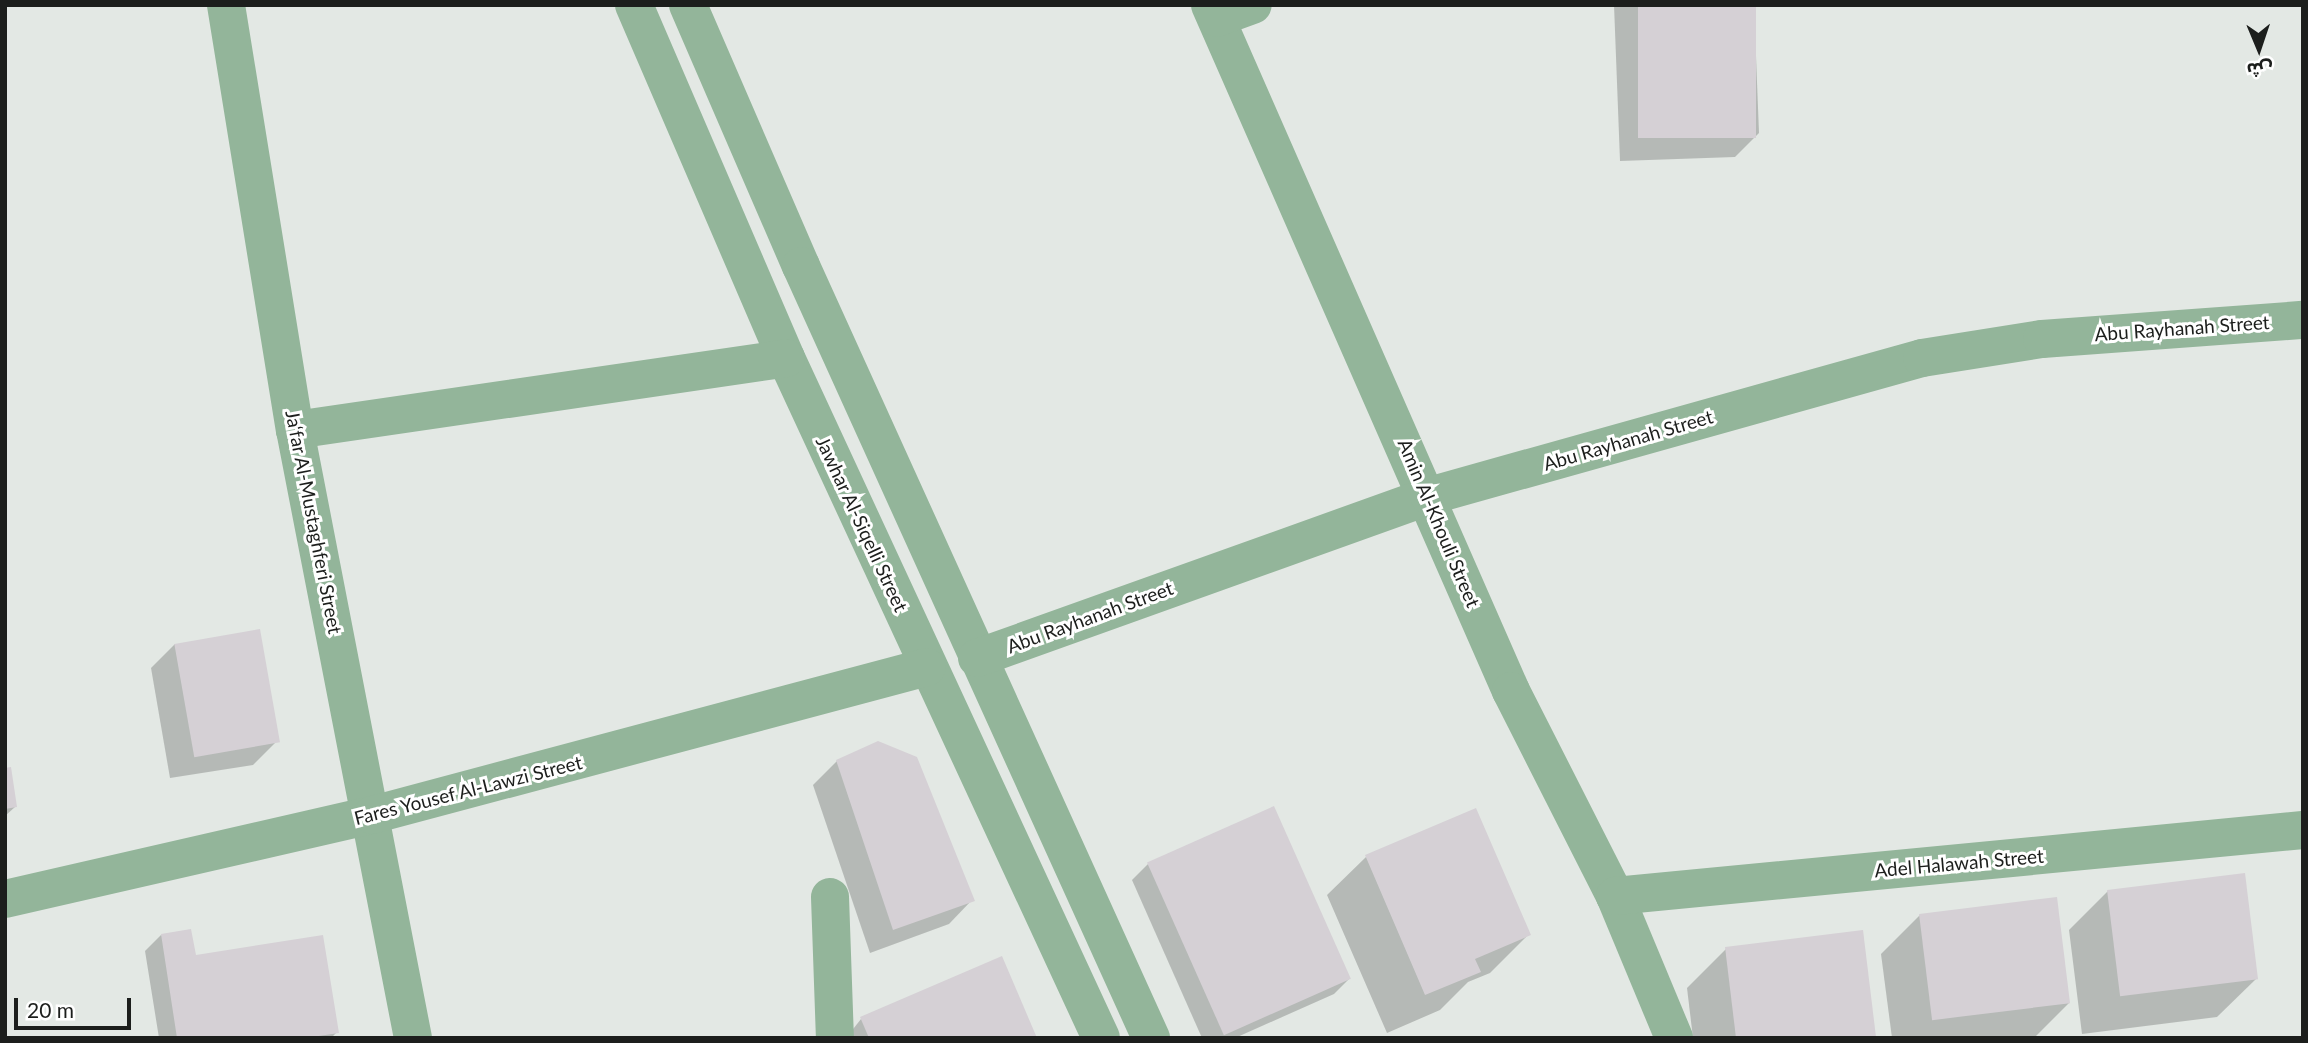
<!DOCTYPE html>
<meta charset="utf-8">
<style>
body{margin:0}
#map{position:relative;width:2308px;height:1043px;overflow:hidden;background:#e3e8e4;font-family:Lato,"Noto Sans Arabic",sans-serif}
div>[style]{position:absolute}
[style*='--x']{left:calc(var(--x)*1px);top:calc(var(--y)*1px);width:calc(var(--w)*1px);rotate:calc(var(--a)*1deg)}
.shadow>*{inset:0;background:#0003}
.building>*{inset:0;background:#d5d0d5;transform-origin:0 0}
.minor>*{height:38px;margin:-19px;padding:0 19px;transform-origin:19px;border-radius:19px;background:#93b59a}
span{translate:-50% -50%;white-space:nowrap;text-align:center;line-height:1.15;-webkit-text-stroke:6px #fff;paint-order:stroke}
.street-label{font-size:19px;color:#1c1e1c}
.frame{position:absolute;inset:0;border:7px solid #1c1e1c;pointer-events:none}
.north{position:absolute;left:2224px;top:14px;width:70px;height:70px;-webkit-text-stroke:5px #fff;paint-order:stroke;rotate:178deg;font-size:19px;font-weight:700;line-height:28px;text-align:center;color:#1c1e1c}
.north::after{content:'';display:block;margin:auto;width:24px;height:32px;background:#1c1e1c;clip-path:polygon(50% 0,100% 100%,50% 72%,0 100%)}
.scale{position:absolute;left:14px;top:998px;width:117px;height:32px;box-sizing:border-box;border:4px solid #1c1e1c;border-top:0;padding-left:9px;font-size:21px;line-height:24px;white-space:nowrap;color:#1c1e1c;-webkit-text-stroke:5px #fff;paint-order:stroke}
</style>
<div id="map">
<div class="shadow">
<i style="clip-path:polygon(1614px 5px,1754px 5px,1759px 133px,1735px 157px,1620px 161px)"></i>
<i style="clip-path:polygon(175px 644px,277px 741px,253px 765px,170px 778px,151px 668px)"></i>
<i style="clip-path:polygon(837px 761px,972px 900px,949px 924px,870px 953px,813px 785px)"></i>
<i style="clip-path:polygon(5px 769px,15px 807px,5px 816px)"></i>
<i style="clip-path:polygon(1475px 810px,1529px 934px,1490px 973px,1468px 982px,1440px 1010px,1387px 1033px,1327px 895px,1366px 857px)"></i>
<i style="clip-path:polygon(1148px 864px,1350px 978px,1334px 994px,1235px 1038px,1202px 1038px,1132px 880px)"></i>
<i style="clip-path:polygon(2108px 891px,2256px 979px,2217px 1017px,2082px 1034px,2069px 930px)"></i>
<i style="clip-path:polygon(1920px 915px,2069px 1003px,2034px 1038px,1892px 1038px,1881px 954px)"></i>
<i style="clip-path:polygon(161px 935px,194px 957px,337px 1032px,331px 1038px,159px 1038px,145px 951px)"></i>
<i style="clip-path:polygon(1726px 949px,1874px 1036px,1693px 1038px,1687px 988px)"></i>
<i style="clip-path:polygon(861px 1019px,1035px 1038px,846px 1038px)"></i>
</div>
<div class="building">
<i style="left:1638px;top:5px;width:118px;height:133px"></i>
<i style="left:260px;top:629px;width:115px;height:87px;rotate:80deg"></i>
<i style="clip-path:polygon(878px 741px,917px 757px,975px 901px,893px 930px,836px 760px)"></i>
<i style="clip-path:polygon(11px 767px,17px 807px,5px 809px,5px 768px)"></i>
<i style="left:1274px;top:806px;width:189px;height:139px;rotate:66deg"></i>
<i style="clip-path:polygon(1476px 808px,1531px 935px,1475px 959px,1481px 972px,1425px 995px,1365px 855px)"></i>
<i style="left:2245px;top:873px;width:107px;height:139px;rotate:83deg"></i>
<i style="left:2057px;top:897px;width:107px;height:139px;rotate:83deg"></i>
<i style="clip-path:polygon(191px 929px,196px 955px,323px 935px,339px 1033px,305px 1038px,177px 1038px,161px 934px)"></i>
<i style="clip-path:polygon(1863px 930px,1876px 1037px,1736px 1038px,1725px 947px)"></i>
<i style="clip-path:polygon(1002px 956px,1037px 1038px,869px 1038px,860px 1017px)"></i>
</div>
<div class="minor">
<i style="--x:226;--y:5;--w:431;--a:80.8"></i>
<i style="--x:295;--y:430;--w:619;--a:79.02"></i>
<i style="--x:634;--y:5;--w:384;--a:66.7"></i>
<i style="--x:786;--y:358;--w:749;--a:65.14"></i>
<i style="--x:688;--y:5;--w:284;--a:66.6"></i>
<i style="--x:801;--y:266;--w:848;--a:65.61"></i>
<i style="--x:1210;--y:5;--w:749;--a:66.31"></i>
<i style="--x:1511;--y:691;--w:230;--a:63.1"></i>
<i style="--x:1615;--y:896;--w:154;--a:67.4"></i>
<i style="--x:1217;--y:18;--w:38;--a:-20"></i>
<i style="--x:295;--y:430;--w:496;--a:-8.3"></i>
<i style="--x:977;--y:658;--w:480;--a:-19.7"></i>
<i style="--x:1429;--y:496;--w:512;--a:-15.64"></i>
<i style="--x:1922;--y:358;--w:121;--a:-9"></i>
<i style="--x:2042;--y:339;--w:262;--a:-4.2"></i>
<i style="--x:1615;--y:896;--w:691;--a:-5.48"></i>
<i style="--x:830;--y:897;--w:141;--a:88"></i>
<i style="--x:5;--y:899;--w:376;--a:-12.9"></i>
<i style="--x:372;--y:815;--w:574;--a:-14.93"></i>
</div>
<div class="street-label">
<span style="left:2182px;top:328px;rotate:-4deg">Abu Rayhanah Street</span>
<span style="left:1628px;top:440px;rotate:-16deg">Abu Rayhanah Street</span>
<span style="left:314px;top:522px;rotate:79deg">Ja‘far Al-Mustaghferi Street</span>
<span style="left:1439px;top:523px;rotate:67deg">Amin Al-Khouli Street</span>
<span style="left:862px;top:524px;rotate:65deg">Jawhar Al-Siqelli Street</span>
<span style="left:1090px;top:617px;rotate:-20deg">Abu Rayhanah Street</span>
<span style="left:468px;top:790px;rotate:-14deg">Fares Yousef Al-Lawzi Street</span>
<span style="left:1959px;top:863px;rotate:-5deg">Adel Halawah Street</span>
</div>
<div class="frame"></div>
<div class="north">ش</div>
<div class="scale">20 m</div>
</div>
